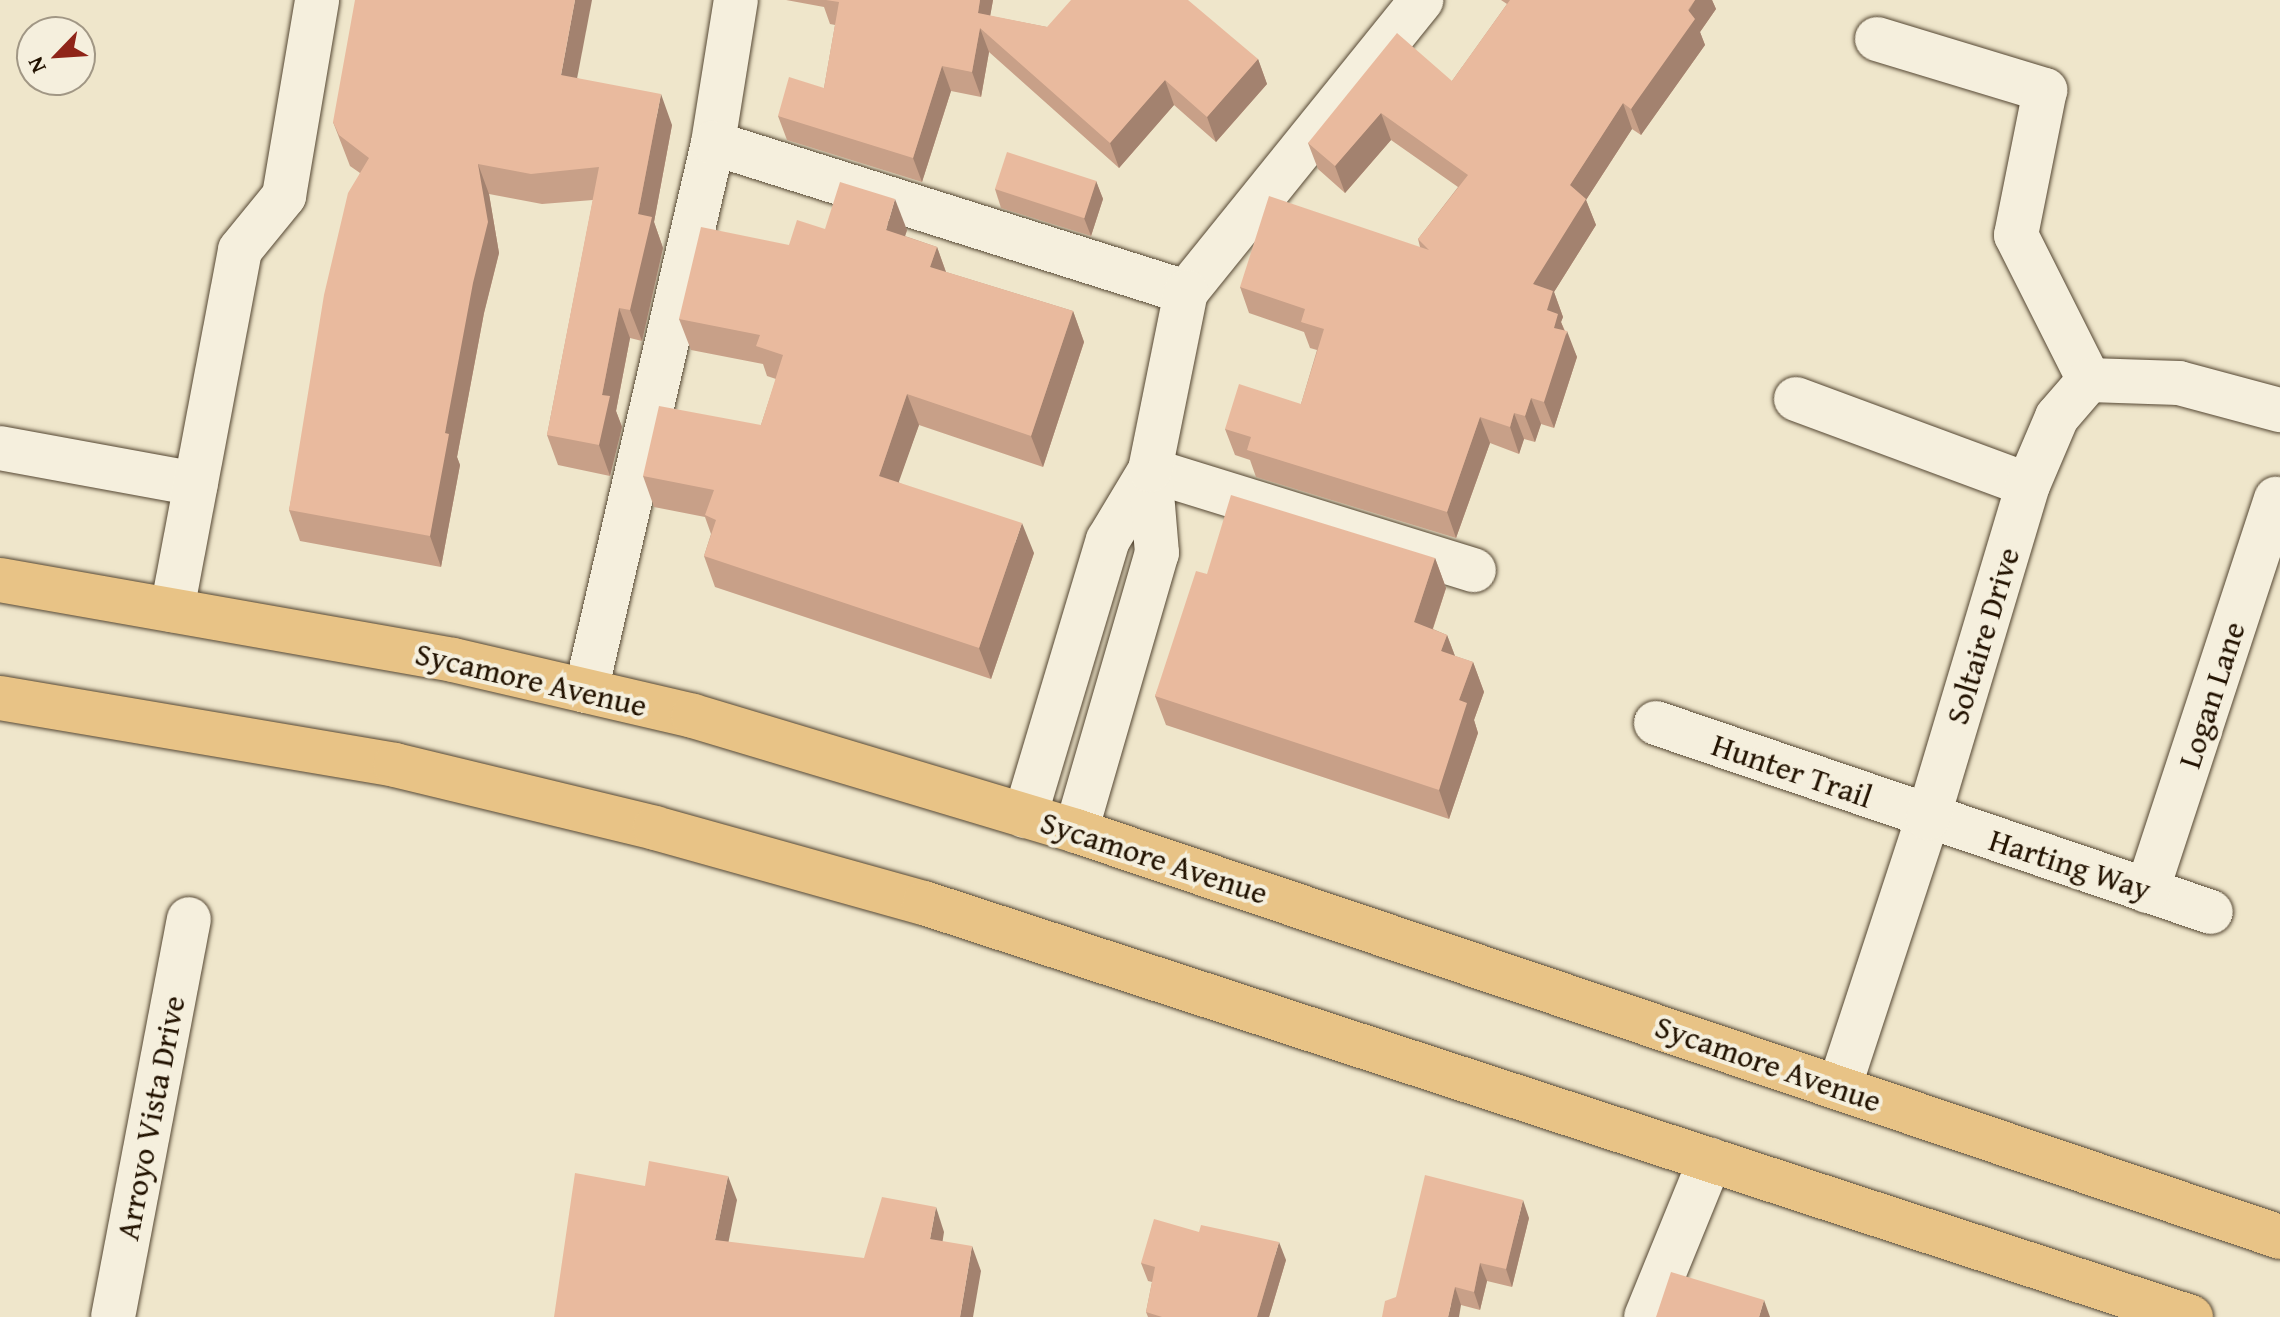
<!DOCTYPE html>
<style>
body{margin:0}
#map{position:relative;width:2280px;height:1317px;overflow:hidden;background:#efe6cb;font-family:"Gentium Book Plus",serif}
div>[style]{position:absolute}
[style*='--x']{left:calc(var(--x)*1px);top:calc(var(--y)*1px);width:calc(var(--w)*1px);rotate:calc(var(--a)*1deg)}
.roads{filter:drop-shadow(0 0 2px #554733) drop-shadow(0 0 2px #554733)}
.minor>*{height:44px;margin:-22px;padding:0 22px;transform-origin:22px;border-radius:22px;background:#f5efdd}
.major>*{height:44px;margin:-22px;padding:0 22px;transform-origin:22px;border-radius:22px;background:#e8c386}
.wall>*{inset:0;background:#c8a088}
.shaded-wall>*{inset:0;background:#a3826f}
.building>*{inset:0;background:#e9ba9e;transform-origin:0 0}
span{translate:-50% -50%;white-space:nowrap;text-align:center;line-height:1.15;-webkit-text-stroke:8px #f5efdd;paint-order:stroke}
.street-label{font-size:32px;color:#221200}
.north{position:absolute;left:16px;top:16px;width:80px;height:80px;box-sizing:border-box;background:#f5efdd;border:2px solid #a19785;border-radius:50%;rotate:245deg;font-size:22px;font-weight:700;line-height:32px;text-align:center;color:#221200}
.north::after{content:'';display:block;margin:auto;width:28px;height:36px;background:#8f2418;clip-path:polygon(50% 0,100% 100%,50% 72%,0 100%)}
</style>
<div id="map">
<div class="roads">
<div class="minor">
<i style="--x:1877;--y:39;--w:176;--a:16.9"></i>
<i style="--x:2045;--y:90;--w:148;--a:101.3"></i>
<i style="--x:2016;--y:235;--w:162;--a:63.3"></i>
<i style="--x:713;--y:143;--w:145;--a:-80.9"></i>
<i style="--x:1796;--y:399;--w:247;--a:20.3"></i>
<i style="--x:0;--y:448;--w:199;--a:10.4"></i>
<i style="--x:1150;--y:470;--w:339;--a:17.2"></i>
<i style="--x:172;--y:610;--w:366;--a:-79.3"></i>
<i style="--x:240;--y:250;--w:70;--a:-50.8"></i>
<i style="--x:284;--y:196;--w:199;--a:-80.4"></i>
<i style="--x:586;--y:691;--w:563;--a:-76.95"></i>
<i style="--x:713;--y:143;--w:496;--a:17.5"></i>
<i style="--x:1186;--y:292;--w:375;--a:-51.1"></i>
<i style="--x:1656;--y:723;--w:586;--a:18.81"></i>
<i style="--x:1025;--y:816;--w:288;--a:-73.3"></i>
<i style="--x:1108;--y:540;--w:82;--a:-59"></i>
<i style="--x:1076;--y:831;--w:290;--a:-73.8"></i>
<i style="--x:1157;--y:553;--w:83;--a:-94.8"></i>
<i style="--x:1150;--y:470;--w:182;--a:-78.6"></i>
<i style="--x:2147;--y:891;--w:413;--a:-71.8"></i>
<i style="--x:1839;--y:1088;--w:284;--a:-71.8"></i>
<i style="--x:1928;--y:818;--w:348;--a:-73.3"></i>
<i style="--x:2028;--y:485;--w:74;--a:-66.9"></i>
<i style="--x:2057;--y:417;--w:49;--a:-49.1"></i>
<i style="--x:2089;--y:380;--w:90;--a:1.9"></i>
<i style="--x:2179;--y:383;--w:105;--a:15"></i>
<i style="--x:113;--y:1317;--w:405;--a:-79.2"></i>
<i style="--x:1646;--y:1317;--w:170;--a:-67.8"></i>
</div>
<div class="major">
<i style="--x:0;--y:580;--w:460;--a:10"></i>
<i style="--x:453;--y:660;--w:246;--a:13.1"></i>
<i style="--x:693;--y:716;--w:400;--a:16.7"></i>
<i style="--x:1076;--y:831;--w:1271;--a:18.63"></i>
<i style="--x:0;--y:698;--w:401;--a:9.6"></i>
<i style="--x:395;--y:765;--w:268;--a:13.6"></i>
<i style="--x:655;--y:828;--w:279;--a:15.6"></i>
<i style="--x:924;--y:903;--w:1333;--a:18.1"></i>
</div>
</div>
<div class="wall">
<i style="clip-path:polygon(786px 0,993px 0,990px 16px,1047px 27px,1258px 59px,1267px 84px,1216px 142px,1174px 105px,1119px 168px,989px 52px,981px 97px,951px 91px,922px 182px,787px 140px,778px 116px,824px 88px,835px 25px,830px 24px,824px 7px)"></i>
<i style="clip-path:polygon(1501px 0,1712px 0,1716px 9px,1700px 32px,1705px 45px,1641px 135px,1632px 129px,1586px 200px,1596px 225px,1554px 292px,1563px 317px,1561px 322px,1577px 357px,1554px 428px,1541px 424px,1535px 442px,1524px 439px,1519px 454px,1490px 443px,1456px 538px,1256px 477px,1250px 460px,1235px 455px,1225px 429px,1301px 404px,1317px 350px,1310px 348px,1304px 332px,1249px 313px,1240px 287px,1420px 247px,1418px 239px,1458px 187px,1391px 140px,1345px 193px,1318px 169px,1308px 143px,1452px 81px,1507px 4px)"></i>
<i style="clip-path:polygon(577px 78px,672px 125px,654px 222px,663px 248px,642px 341px,630px 338px,616px 411px,622px 427px,610px 476px,558px 465px,547px 435px,593px 200px,542px 204px,489px 194px,499px 253px,484px 313px,457px 457px,460px 465px,441px 567px,300px 541px,289px 510px,360px 173px,350px 166px,333px 122px)"></i>
<i style="clip-path:polygon(1096px 181px,1103px 199px,1091px 236px,1001px 208px,995px 189px)"></i>
<i style="clip-path:polygon(825px 229px,907px 230px,905px 236px,937px 247px,946px 272px,1073px 311px,1084px 342px,1043px 467px,919px 425px,898px 482px,1034px 553px,991px 679px,715px 587px,704px 556px,711px 534px,705px 517px,654px 507px,643px 476px,761px 425px,776px 379px,767px 376px,763px 364px,691px 350px,679px 319px,789px 245px)"></i>
<i style="clip-path:polygon(1435px 558px,1446px 588px,1433px 629px,1447px 635px,1455px 656px,1473px 662px,1484px 692px,1474px 720px,1478px 733px,1449px 819px,1166px 725px,1155px 696px,1207px 574px)"></i>
<i style="clip-path:polygon(1529px 1218px,1512px 1287px,1487px 1281px,1480px 1310px,1461px 1305px,1396px 1297px)"></i>
<i style="clip-path:polygon(1199px 1232px,1286px 1260px,1269px 1317px,1148px 1317px,1146px 1312px,1152px 1282px,1148px 1281px,1141px 1263px)"></i>
</div>
<div class="shaded-wall">
<i style="clip-path:polygon(575px 0,592px 0,572px 105px,561px 75px)"></i>
<i style="clip-path:polygon(980px 0,993px 0,987px 34px,978px 13px)"></i>
<i style="clip-path:polygon(1695px 0,1712px 0,1716px 9px,1700px 32px,1705px 45px,1641px 135px,1631px 109px)"></i>
<i style="clip-path:polygon(980px 28px,989px 52px,981px 97px,972px 72px)"></i>
<i style="clip-path:polygon(1258px 59px,1267px 84px,1216px 142px,1207px 117px)"></i>
<i style="clip-path:polygon(942px 66px,951px 91px,922px 182px,913px 158px)"></i>
<i style="clip-path:polygon(1165px 80px,1174px 105px,1119px 168px,1110px 143px)"></i>
<i style="clip-path:polygon(661px 94px,672px 125px,654px 222px,663px 248px,642px 341px,630px 310px,638px 214px)"></i>
<i style="clip-path:polygon(1623px 103px,1632px 129px,1586px 200px,1596px 225px,1554px 292px,1563px 317px,1561px 322px,1566px 335px,1567px 331px,1577px 357px,1554px 428px,1544px 402px,1547px 310px,1533px 284px,1570px 185px)"></i>
<i style="clip-path:polygon(1381px 113px,1391px 140px,1345px 193px,1335px 166px)"></i>
<i style="clip-path:polygon(478px 164px,489px 194px,499px 253px,484px 313px,457px 457px,460px 465px,441px 567px,430px 536px,445px 433px)"></i>
<i style="clip-path:polygon(1096px 181px,1103px 199px,1091px 236px,1084px 218px)"></i>
<i style="clip-path:polygon(895px 199px,907px 230px,897px 261px,886px 230px)"></i>
<i style="clip-path:polygon(937px 247px,948px 278px,930px 267px)"></i>
<i style="clip-path:polygon(619px 308px,630px 338px,616px 411px,622px 427px,610px 476px,599px 445px,602px 395px)"></i>
<i style="clip-path:polygon(1073px 311px,1084px 342px,1043px 467px,1031px 436px)"></i>
<i style="clip-path:polygon(907px 394px,919px 425px,890px 507px,879px 476px)"></i>
<i style="clip-path:polygon(1531px 398px,1541px 424px,1535px 442px,1525px 416px)"></i>
<i style="clip-path:polygon(1514px 413px,1524px 439px,1519px 454px,1510px 427px)"></i>
<i style="clip-path:polygon(1480px 417px,1490px 443px,1456px 538px,1447px 512px)"></i>
<i style="clip-path:polygon(1022px 523px,1034px 553px,991px 679px,979px 648px)"></i>
<i style="clip-path:polygon(1435px 558px,1446px 588px,1425px 652px,1414px 622px)"></i>
<i style="clip-path:polygon(1447px 635px,1458px 664px,1441px 651px)"></i>
<i style="clip-path:polygon(1473px 662px,1484px 692px,1474px 720px,1478px 733px,1449px 819px,1439px 790px,1459px 700px)"></i>
<i style="clip-path:polygon(728px 1176px,737px 1200px,724px 1264px,715px 1240px)"></i>
<i style="clip-path:polygon(1523px 1200px,1529px 1218px,1512px 1287px,1506px 1269px)"></i>
<i style="clip-path:polygon(936px 1207px,944px 1232px,939px 1264px,930px 1239px)"></i>
<i style="clip-path:polygon(1279px 1242px,1286px 1260px,1269px 1317px,1257px 1317px)"></i>
<i style="clip-path:polygon(972px 1246px,981px 1271px,973px 1317px,960px 1317px)"></i>
<i style="clip-path:polygon(1480px 1263px,1487px 1281px,1480px 1310px,1474px 1292px)"></i>
<i style="clip-path:polygon(1455px 1287px,1461px 1305px,1459px 1317px,1448px 1317px)"></i>
<i style="clip-path:polygon(1764px 1300px,1770px 1317px,1759px 1317px)"></i>
</div>
<div class="building">
<i style="clip-path:polygon(355px 0,575px 0,561px 75px,661px 94px,638px 214px,652px 217px,630px 310px,619px 308px,602px 395px,610px 396px,599px 445px,547px 435px,599px 167px,531px 174px,478px 164px,488px 222px,473px 283px,445px 433px,449px 434px,430px 536px,289px 510px,324px 295px,348px 193px,369px 158px,339px 135px,333px 122px)"></i>
<i style="clip-path:polygon(826px 0,980px 0,978px 13px,1047px 27px,1071px 0,1188px 0,1258px 59px,1207px 117px,1165px 80px,1110px 143px,980px 28px,972px 72px,942px 66px,913px 158px,778px 116px,789px 77px,824px 88px,839px 2px)"></i>
<i style="clip-path:polygon(1510px 0,1695px 0,1688px 10px,1695px 19px,1631px 109px,1623px 103px,1570px 185px,1586px 199px,1533px 284px,1553px 291px,1547px 310px,1558px 314px,1554px 328px,1567px 331px,1544px 402px,1531px 398px,1525px 416px,1514px 413px,1510px 427px,1480px 417px,1447px 512px,1247px 450px,1251px 437px,1225px 429px,1239px 384px,1301px 404px,1324px 329px,1301px 322px,1305px 309px,1240px 287px,1269px 196px,1429px 250px,1418px 239px,1468px 175px,1381px 113px,1335px 166px,1308px 143px,1397px 33px,1452px 81px)"></i>
<i style="left:1007px;top:152px;width:94px;height:39px;rotate:18deg"></i>
<i style="clip-path:polygon(840px 182px,895px 199px,886px 230px,937px 247px,930px 267px,1073px 311px,1031px 436px,907px 394px,879px 476px,1022px 523px,979px 648px,704px 556px,716px 520px,705px 515px,714px 490px,643px 476px,659px 406px,761px 425px,783px 355px,756px 346px,760px 335px,679px 319px,701px 227px,789px 245px,797px 220px,825px 229px)"></i>
<i style="clip-path:polygon(1231px 495px,1435px 558px,1414px 622px,1447px 635px,1441px 651px,1473px 662px,1459px 700px,1467px 703px,1439px 790px,1155px 696px,1196px 571px,1207px 574px)"></i>
<i style="clip-path:polygon(649px 1161px,728px 1176px,715px 1240px,864px 1258px,882px 1197px,936px 1207px,930px 1239px,972px 1246px,960px 1317px,554px 1317px,575px 1173px,645px 1186px)"></i>
<i style="clip-path:polygon(1425px 1175px,1523px 1200px,1506px 1269px,1480px 1263px,1474px 1292px,1455px 1287px,1448px 1317px,1382px 1317px,1385px 1301px,1396px 1297px)"></i>
<i style="clip-path:polygon(1154px 1219px,1199px 1232px,1201px 1225px,1279px 1242px,1257px 1317px,1162px 1317px,1146px 1312px,1155px 1267px,1141px 1263px)"></i>
<i style="clip-path:polygon(1671px 1272px,1764px 1300px,1759px 1317px,1656px 1317px)"></i>
</div>
<div class="street-label">
<span style="left:1983px;top:636px;rotate:-73deg">Soltaire Drive</span>
<span style="left:531px;top:680px;rotate:13deg">Sycamore Avenue</span>
<span style="left:2212px;top:695px;rotate:-72deg">Logan Lane</span>
<span style="left:1792px;top:771px;rotate:19deg">Hunter Trail</span>
<span style="left:1154px;top:858px;rotate:18deg">Sycamore Avenue</span>
<span style="left:2070px;top:865px;rotate:18deg">Harting Way</span>
<span style="left:1768px;top:1064px;rotate:19deg">Sycamore Avenue</span>
<span style="left:151px;top:1118px;rotate:-79deg">Arroyo Vista Drive</span>
</div>
<div class="north">N</div>
</div>
